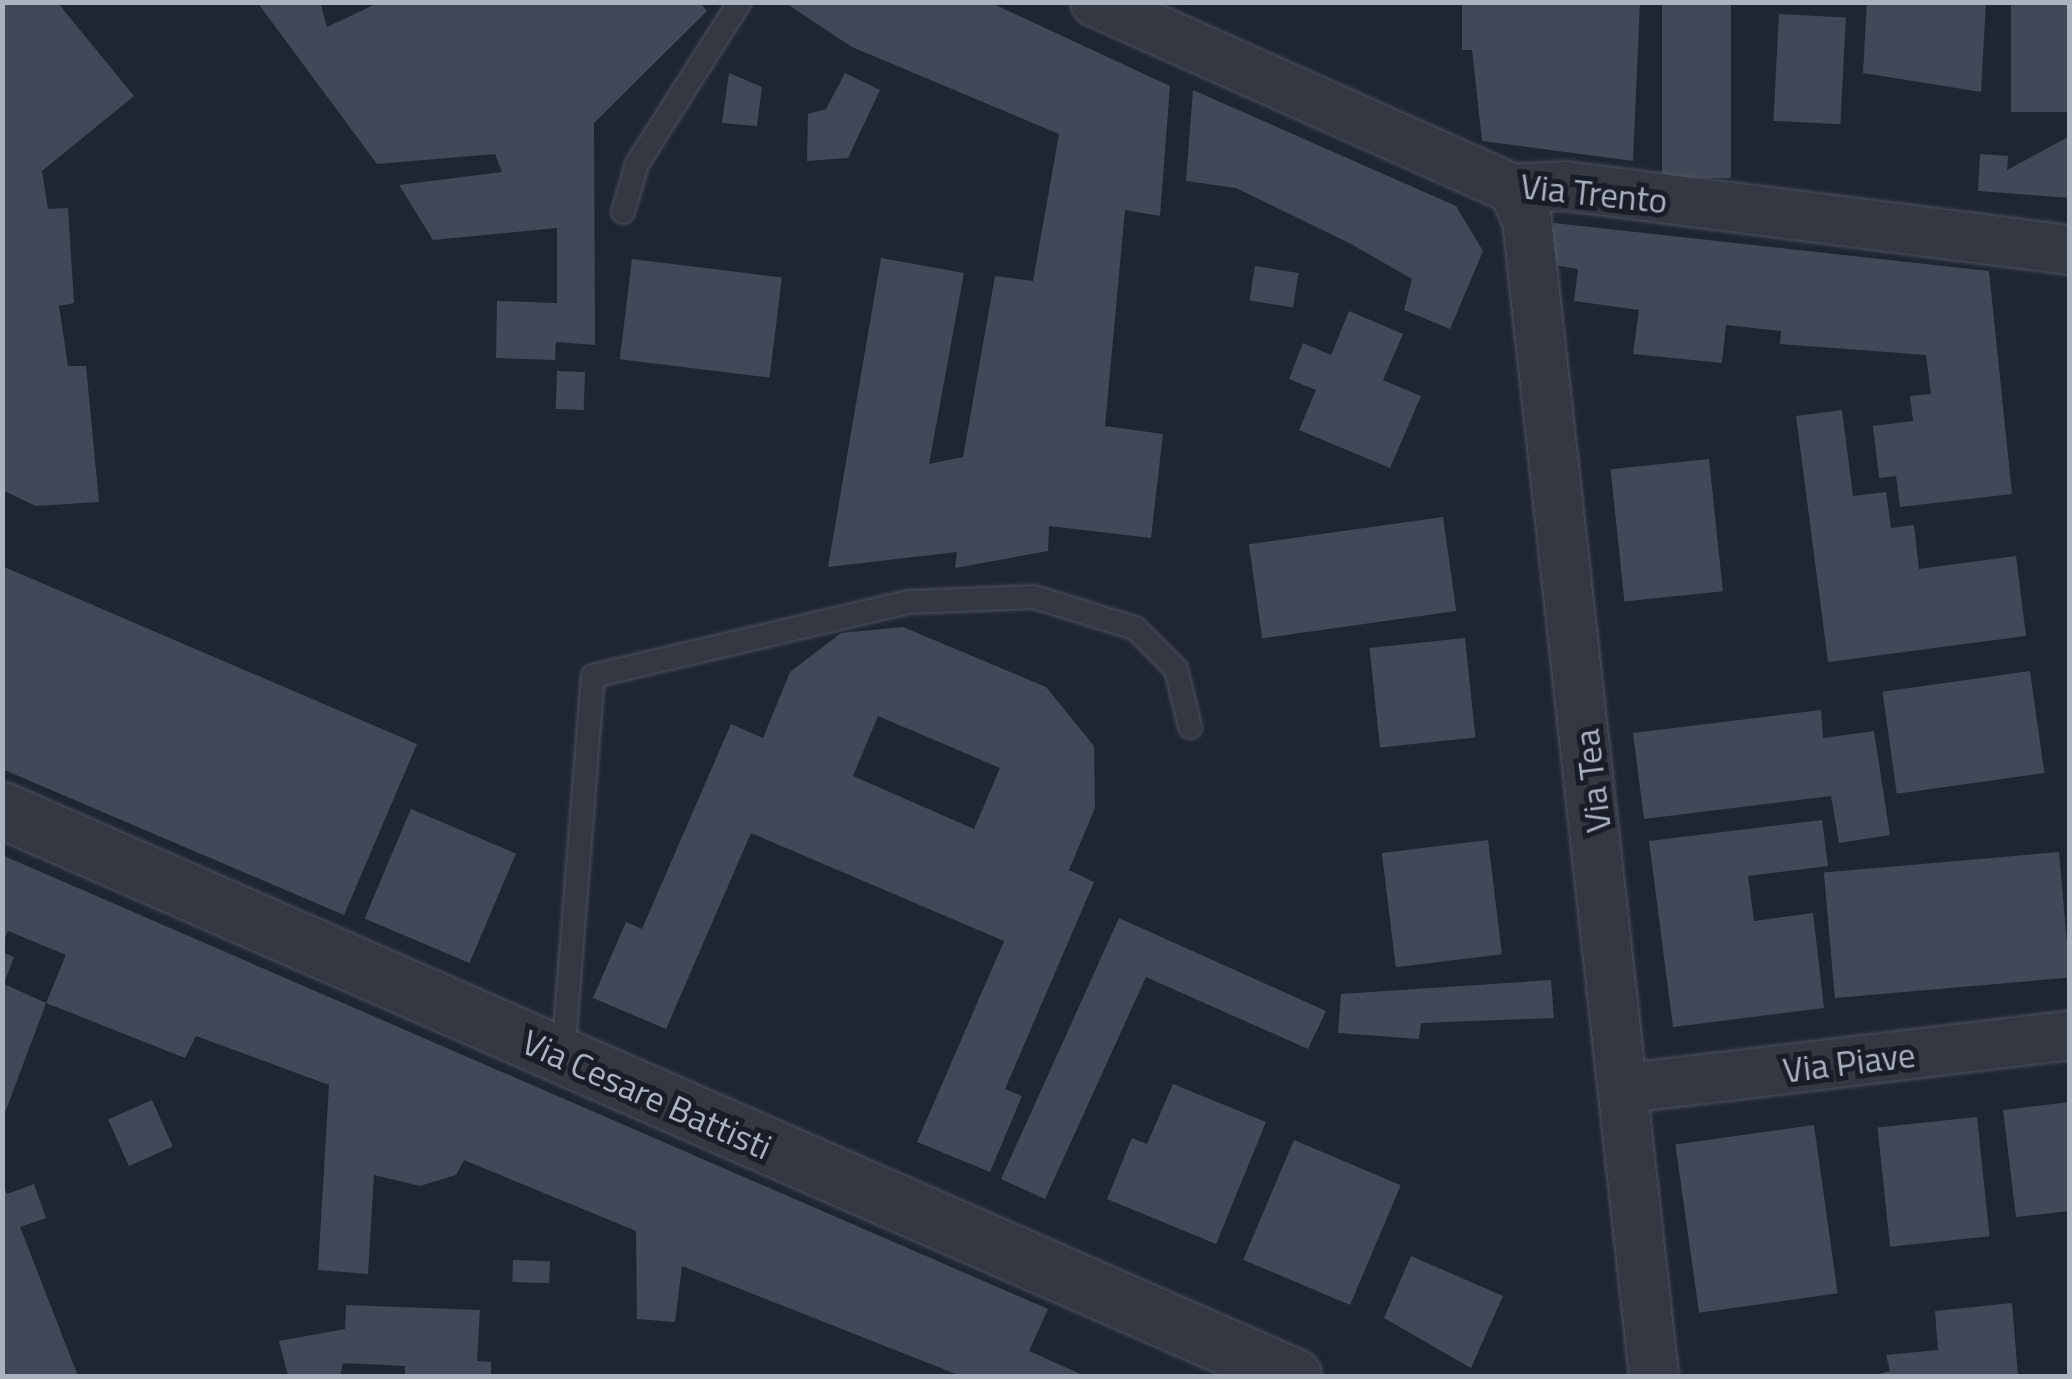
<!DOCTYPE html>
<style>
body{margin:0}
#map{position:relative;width:2072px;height:1379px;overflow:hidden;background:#202532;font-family:"Titillium Web",sans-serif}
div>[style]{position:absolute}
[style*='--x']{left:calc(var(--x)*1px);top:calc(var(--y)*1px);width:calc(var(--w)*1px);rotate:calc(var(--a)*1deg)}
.building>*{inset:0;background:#424857;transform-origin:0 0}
.roads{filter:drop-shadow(0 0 2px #4e525f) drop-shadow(0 0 2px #4e525f)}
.service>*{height:22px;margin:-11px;padding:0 11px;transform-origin:11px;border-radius:11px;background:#333843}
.minor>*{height:48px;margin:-24px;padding:0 24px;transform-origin:24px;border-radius:24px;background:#333843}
.tertiary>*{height:55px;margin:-27.5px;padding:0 27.5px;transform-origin:27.5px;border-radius:27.5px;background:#333843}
span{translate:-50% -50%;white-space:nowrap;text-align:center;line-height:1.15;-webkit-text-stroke:10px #191d28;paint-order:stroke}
.street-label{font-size:35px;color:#adb2c1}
.frame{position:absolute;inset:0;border:5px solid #adb2c1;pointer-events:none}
</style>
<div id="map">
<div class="building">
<i style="clip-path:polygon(2px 2px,57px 2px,134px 96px,42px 171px,48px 209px,68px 208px,74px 303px,59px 306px,68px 366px,86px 366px,99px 502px,36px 506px,2px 490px)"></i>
<i style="clip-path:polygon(257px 2px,320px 2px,327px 27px,380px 2px,700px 2px,707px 11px,594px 123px,595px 345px,556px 342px,555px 360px,496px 358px,497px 301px,557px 303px,557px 228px,433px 240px,399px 185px,502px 172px,495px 154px,377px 164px)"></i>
<i style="clip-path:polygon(784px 2px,989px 2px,1170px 86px,1160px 216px,1125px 210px,1105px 426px,1163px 434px,1151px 538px,1049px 526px,1048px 551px,955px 568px,957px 552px,828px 567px,881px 258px,964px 273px,929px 464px,963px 457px,995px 276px,1033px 281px,1059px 134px,852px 47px)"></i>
<i style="clip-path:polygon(1462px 2px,1640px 2px,1633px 161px,1482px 141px,1472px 50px,1462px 50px)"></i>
<i style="left:1662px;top:2px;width:69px;height:176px"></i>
<i style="clip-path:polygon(1867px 2px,1986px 2px,1981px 92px,1863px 73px)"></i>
<i style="left:2011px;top:2px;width:59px;height:110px"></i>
<i style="left:1779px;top:14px;width:67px;height:107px;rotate:3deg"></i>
<i style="clip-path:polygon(729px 73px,762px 87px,757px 126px,722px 123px)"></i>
<i style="clip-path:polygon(845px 73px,880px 90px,848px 158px,807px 161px,808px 114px,826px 109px)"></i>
<i style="clip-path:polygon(1193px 90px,1456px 206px,1483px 251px,1450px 329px,1404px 310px,1412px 279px,1349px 243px,1236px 188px,1186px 181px)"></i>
<i style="clip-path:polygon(2070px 136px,2070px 198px,1978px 191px,1980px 154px,2008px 156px,2007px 170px)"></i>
<i style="clip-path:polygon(1554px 223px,1989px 271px,2012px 494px,1900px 507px,1896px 476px,1879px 478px,1873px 426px,1913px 421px,1910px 396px,1931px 394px,1926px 355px,1780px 344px,1781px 331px,1726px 325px,1722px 363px,1633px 354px,1639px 310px,1574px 301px,1578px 269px,1548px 264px)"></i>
<i style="left:632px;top:259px;width:151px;height:101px;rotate:7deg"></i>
<i style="left:1255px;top:266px;width:44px;height:35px;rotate:9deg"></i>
<i style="clip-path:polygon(1349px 311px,1403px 334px,1383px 380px,1421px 396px,1390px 468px,1299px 430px,1316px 390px,1289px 379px,1303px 343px,1331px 355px)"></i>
<i style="left:557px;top:371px;width:28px;height:38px;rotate:2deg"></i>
<i style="clip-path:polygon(1842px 410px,1853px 496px,1886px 492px,1891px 528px,1914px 525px,1919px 569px,2016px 556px,2026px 636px,1828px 662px,1796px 416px)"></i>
<i style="left:1709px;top:459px;width:133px;height:99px;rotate:84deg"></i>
<i style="left:1443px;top:517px;width:95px;height:196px;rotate:82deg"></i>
<i style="clip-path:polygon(2px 566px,417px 744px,344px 915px,2px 769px)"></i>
<i style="clip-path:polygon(evenodd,903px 627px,1046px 687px,1094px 746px,1095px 808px,1069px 870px,1094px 882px,1005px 1089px,1022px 1096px,990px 1172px,917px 1142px,1004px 941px,751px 833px,666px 1029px,593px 998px,626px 922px,642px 929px,731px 724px,763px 738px,790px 672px,841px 633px,903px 627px,878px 716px,1000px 768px,974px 829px,853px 776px,878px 716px)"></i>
<i style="left:1465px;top:638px;width:100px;height:96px;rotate:84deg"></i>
<i style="left:2030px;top:671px;width:103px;height:149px;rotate:82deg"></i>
<i style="clip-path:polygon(1821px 710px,1823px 738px,1874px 731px,1890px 835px,1839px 843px,1831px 796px,1644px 819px,1633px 733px)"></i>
<i style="left:411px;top:809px;width:114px;height:119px;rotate:23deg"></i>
<i style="clip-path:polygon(1822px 820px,1828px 866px,1748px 876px,1754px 921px,1813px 913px,1824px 1008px,1673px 1027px,1649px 841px)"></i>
<i style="left:1488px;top:840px;width:115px;height:107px;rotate:83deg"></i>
<i style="left:2059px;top:852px;width:126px;height:236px;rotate:85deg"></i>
<i style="clip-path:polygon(2px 855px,1048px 1309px,1029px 1351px,1085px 1376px,961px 1376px,682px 1266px,675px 1322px,637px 1319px,636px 1231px,464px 1160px,456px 1175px,420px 1186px,374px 1175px,368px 1274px,318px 1270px,329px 1085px,196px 1036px,185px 1058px,46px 1003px,66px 955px,8px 931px,2px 945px)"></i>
<i style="clip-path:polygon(1119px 918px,1326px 1011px,1308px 1049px,1146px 977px,1045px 1199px,1001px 1179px)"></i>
<i style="clip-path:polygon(2px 952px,14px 957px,4px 984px,46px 1003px,3px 1118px)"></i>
<i style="clip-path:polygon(1551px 980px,1554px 1018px,1421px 1023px,1419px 1039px,1338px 1033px,1341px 994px)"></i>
<i style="clip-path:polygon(1173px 1084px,1266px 1122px,1216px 1244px,1107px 1199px,1132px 1138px,1147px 1144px)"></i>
<i style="left:152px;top:1100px;width:51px;height:48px;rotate:66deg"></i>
<i style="clip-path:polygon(2070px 1102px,2070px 1211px,2016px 1217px,2003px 1110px)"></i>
<i style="left:1977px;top:1117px;width:120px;height:100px;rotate:84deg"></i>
<i style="left:1814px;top:1125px;width:170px;height:140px;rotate:82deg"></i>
<i style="left:1294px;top:1140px;width:116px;height:130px;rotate:23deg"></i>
<i style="clip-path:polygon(2px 1183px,7px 1194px,34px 1184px,46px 1218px,20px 1227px,78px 1376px,2px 1376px)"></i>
<i style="clip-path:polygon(1411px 1256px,1503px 1296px,1471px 1368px,1384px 1318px)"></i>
<i style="left:513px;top:1260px;width:37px;height:22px;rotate:2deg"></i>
<i style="clip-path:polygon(2012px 1303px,2018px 1376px,1871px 1376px,1890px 1371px,1886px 1355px,1938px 1350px,1935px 1311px)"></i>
<i style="clip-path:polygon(346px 1305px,480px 1310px,477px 1361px,491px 1362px,491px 1376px,405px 1376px,405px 1366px,343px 1363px,340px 1376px,288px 1376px,279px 1341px,345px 1329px)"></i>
</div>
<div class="roads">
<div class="service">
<i style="--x:623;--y:212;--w:50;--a:-73.7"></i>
<i style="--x:637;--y:164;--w:192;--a:-57.6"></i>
<i style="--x:563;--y:1056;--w:381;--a:-85.5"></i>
<i style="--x:593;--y:676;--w:325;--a:-13.2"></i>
<i style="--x:909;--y:602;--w:125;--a:-2.3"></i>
<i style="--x:1034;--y:597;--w:106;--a:17.1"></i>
<i style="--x:1135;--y:628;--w:58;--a:45"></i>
<i style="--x:1176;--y:669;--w:60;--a:76.4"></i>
</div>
<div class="minor">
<i style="--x:1095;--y:2;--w:458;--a:24.1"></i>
<i style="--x:1513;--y:189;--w:52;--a:-3.3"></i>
<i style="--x:1565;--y:186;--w:509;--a:7.22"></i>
<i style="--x:1513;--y:189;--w:34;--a:66"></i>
<i style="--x:1527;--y:220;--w:1163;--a:83.73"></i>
<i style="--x:1628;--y:1088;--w:445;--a:-6.8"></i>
</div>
<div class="tertiary">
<i style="--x:2;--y:810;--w:1410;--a:23.67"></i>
</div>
</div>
<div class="street-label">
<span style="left:1594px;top:193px;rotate:6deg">Via Trento</span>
<span style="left:1592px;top:781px;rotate:-97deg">Via Tea</span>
<span style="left:1849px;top:1062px;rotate:-7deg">Via Piave</span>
<span style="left:647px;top:1094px;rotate:24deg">Via Cesare Battisti</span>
</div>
<div class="frame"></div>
</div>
